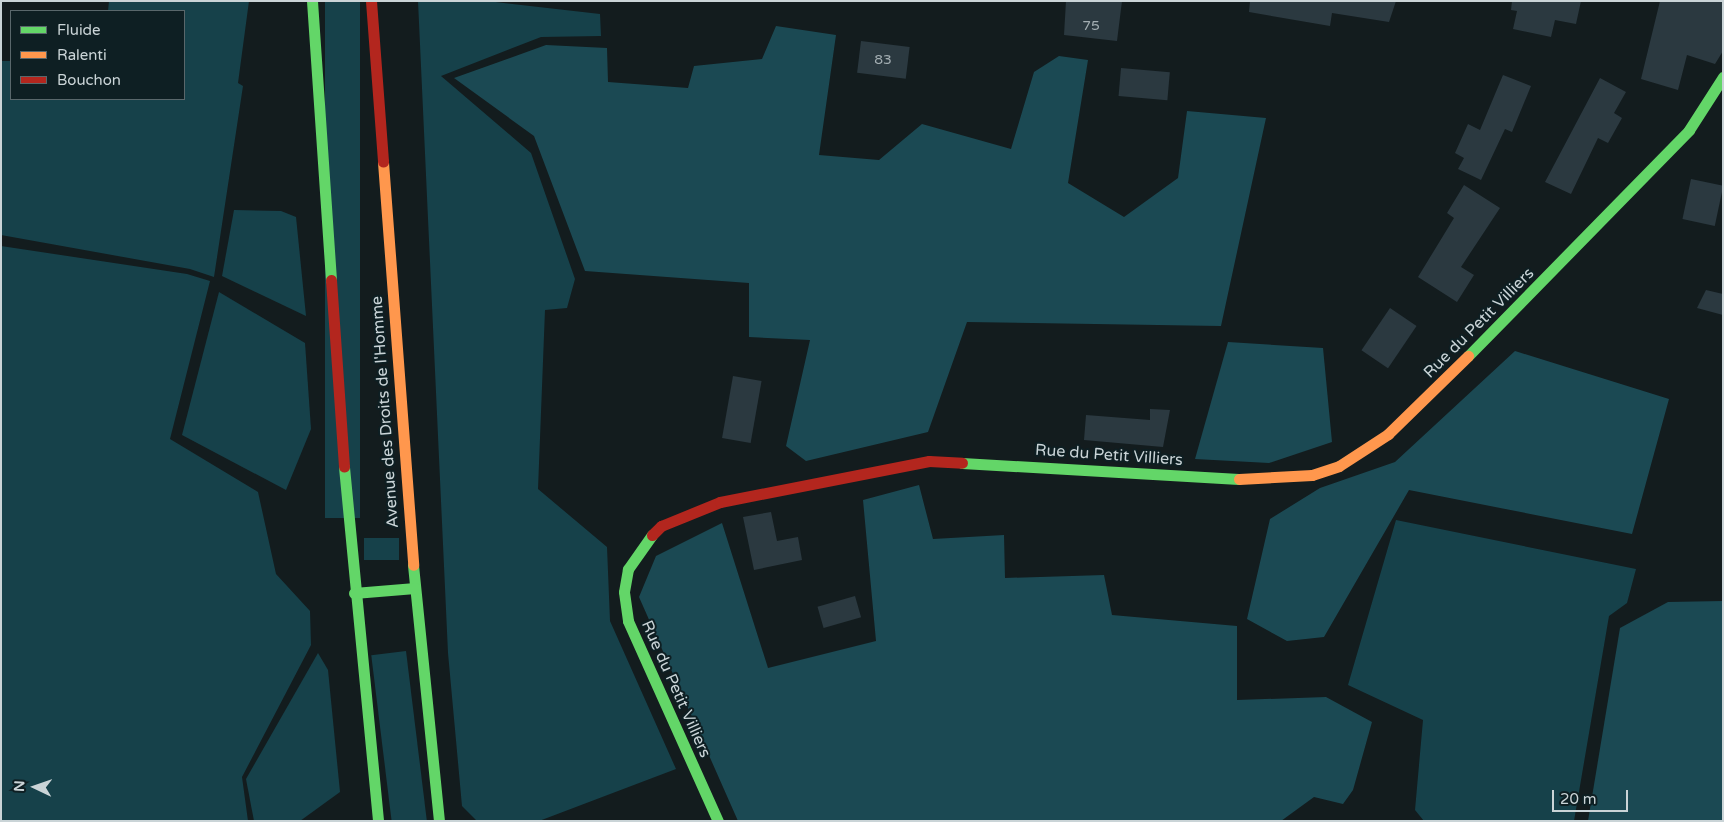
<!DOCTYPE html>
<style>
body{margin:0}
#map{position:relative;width:1724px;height:822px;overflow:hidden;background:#131c1e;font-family:"Varela Round",sans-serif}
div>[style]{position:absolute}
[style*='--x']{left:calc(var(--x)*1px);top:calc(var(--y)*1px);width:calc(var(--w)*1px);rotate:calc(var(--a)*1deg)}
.green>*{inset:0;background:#16414a;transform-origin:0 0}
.forest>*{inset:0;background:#1b4953}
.building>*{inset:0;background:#2b3940;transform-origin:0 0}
.fast>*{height:11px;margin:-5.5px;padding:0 5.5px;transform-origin:5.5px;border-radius:5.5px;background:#63d668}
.slow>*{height:11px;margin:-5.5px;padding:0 5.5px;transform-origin:5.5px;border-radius:5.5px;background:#ff974d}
.jam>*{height:11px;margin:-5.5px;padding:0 5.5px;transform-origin:5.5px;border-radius:5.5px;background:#b3261e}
span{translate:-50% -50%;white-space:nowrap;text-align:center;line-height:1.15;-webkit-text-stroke:4px #0e1f23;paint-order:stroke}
.number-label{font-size:14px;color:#a2adb1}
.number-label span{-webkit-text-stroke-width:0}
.street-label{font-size:16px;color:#cad4d7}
.frame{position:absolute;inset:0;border:2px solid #cad4d7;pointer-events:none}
.legend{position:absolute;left:10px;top:10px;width:175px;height:90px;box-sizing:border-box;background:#0e1f23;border:1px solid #59676b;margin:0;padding:6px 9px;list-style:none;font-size:15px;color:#cad4d7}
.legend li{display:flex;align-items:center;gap:10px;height:25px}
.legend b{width:25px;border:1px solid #59676b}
.north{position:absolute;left:10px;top:762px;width:50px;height:50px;-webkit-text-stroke:4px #0e1f23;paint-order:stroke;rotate:273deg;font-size:14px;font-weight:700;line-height:20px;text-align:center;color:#cad4d7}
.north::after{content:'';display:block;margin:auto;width:18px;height:22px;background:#cad4d7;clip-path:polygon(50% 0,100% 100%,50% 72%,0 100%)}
.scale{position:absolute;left:1552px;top:790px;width:76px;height:22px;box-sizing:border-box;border:2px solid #cad4d7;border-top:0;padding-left:6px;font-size:15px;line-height:18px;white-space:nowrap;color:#cad4d7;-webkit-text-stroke:4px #0e1f23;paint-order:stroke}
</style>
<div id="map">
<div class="green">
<i style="clip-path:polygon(109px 1px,249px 1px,238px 83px,243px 86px,214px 277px,190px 269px,1px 235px,1px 61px,11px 61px,11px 99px,184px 99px,184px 11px,108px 11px)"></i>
<i style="left:325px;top:1px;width:35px;height:517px"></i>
<i style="clip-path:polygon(418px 1px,487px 1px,600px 14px,601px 36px,541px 37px,441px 76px,531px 153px,575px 279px,567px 308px,545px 310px,538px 489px,607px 547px,610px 621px,676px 769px,539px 821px,477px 821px,462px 806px,448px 653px)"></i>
<i style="clip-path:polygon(234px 210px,281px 211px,296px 217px,306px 316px,222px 276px)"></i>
<i style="clip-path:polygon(1px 246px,187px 274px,210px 281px,170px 439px,258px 492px,276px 574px,310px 611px,311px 645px,242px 777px,248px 821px,1px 821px)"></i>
<i style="clip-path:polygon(219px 292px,305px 343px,311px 429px,286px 490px,182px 435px)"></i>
<i style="clip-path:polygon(1396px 520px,1636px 569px,1627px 603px,1609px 616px,1574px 821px,1424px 821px,1415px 810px,1423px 720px,1348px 685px)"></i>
<i style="left:399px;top:538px;width:22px;height:35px;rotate:90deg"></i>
<i style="left:406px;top:651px;width:171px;height:35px;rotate:83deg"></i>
<i style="clip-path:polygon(318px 653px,328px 670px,340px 792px,300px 821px,254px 821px,246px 779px)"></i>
</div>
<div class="forest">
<i style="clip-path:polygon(776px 26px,836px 35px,819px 155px,879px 160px,922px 124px,1011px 149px,1034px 72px,1059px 56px,1088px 60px,1068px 183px,1124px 217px,1178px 178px,1187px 111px,1266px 118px,1221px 326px,967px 322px,928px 432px,806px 461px,786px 446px,810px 340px,749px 337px,749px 283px,585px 271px,534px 136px,454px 78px,546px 45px,607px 48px,608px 82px,688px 88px,694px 66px,762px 59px)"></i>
<i style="clip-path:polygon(1228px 342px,1323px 348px,1332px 442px,1269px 463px,1195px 459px)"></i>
<i style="clip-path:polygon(1515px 351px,1669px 399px,1632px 534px,1409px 490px,1324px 637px,1287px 641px,1247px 619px,1270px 519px,1320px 488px,1395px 462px)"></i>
<i style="clip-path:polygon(919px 485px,933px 539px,1004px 535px,1005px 578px,1104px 575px,1112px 615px,1237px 626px,1237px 700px,1326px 697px,1372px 722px,1353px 790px,1343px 804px,1314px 797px,1281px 821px,738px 821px,639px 597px,656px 556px,722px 523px,768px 668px,876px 641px,863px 500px)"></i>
<i style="clip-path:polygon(1723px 601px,1723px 821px,1588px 821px,1620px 628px,1668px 602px)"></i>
</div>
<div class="building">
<i style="clip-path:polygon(1066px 1px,1122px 1px,1117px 41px,1064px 35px)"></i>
<i style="clip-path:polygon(1250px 1px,1396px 1px,1389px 22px,1332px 13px,1330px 26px,1249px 12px)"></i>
<i style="clip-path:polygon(1512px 1px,1581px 1px,1576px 24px,1555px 20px,1551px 37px,1513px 29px,1517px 11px,1511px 10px)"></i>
<i style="clip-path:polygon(1660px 1px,1723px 1px,1723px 51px,1715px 64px,1687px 55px,1678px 90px,1641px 79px)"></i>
<i style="left:861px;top:41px;width:49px;height:32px;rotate:7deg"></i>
<i style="left:1121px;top:68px;width:49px;height:28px;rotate:5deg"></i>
<i style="clip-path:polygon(1503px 75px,1531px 86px,1512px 132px,1505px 129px,1481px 180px,1458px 169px,1464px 158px,1455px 153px,1468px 124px,1480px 130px)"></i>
<i style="clip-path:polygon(1600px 78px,1626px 92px,1614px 113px,1622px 118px,1608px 143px,1598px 138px,1571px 194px,1545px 182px)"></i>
<i style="left:1691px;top:179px;width:33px;height:41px;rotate:12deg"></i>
<i style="clip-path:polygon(1464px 185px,1500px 208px,1461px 267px,1474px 275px,1457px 302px,1418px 277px,1454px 218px,1447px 213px)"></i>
<i style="clip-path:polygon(1706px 290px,1723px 294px,1723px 315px,1697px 308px)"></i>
<i style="left:1390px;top:308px;width:32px;height:51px;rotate:34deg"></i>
<i style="left:733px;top:376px;width:29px;height:63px;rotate:10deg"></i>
<i style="clip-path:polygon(1150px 409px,1170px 410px,1163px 447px,1084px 440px,1086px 415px,1150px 420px)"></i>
<i style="clip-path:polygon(771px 512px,777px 541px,798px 537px,802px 560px,754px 570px,743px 517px)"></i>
<i style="left:855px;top:596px;width:22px;height:39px;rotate:74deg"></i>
</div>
<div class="fast">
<i style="--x:312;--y:1;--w:280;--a:86.1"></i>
<i style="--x:1468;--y:356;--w:316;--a:-45.6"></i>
<i style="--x:1689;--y:130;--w:63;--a:-57.3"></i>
<i style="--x:962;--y:463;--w:277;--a:3.3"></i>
<i style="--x:344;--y:467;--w:356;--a:84.5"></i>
<i style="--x:652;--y:535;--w:42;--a:125.2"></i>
<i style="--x:628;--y:569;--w:23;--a:100"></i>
<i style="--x:624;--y:592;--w:29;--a:82"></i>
<i style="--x:628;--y:621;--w:219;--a:65.8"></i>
<i style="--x:413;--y:565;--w:257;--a:84.2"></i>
<i style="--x:354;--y:593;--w:61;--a:-4.7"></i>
</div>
<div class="slow">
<i style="--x:383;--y:162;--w:404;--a:85.7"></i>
<i style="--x:1239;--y:479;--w:73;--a:-3.1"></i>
<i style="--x:1312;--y:475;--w:28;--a:-18"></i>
<i style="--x:1339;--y:466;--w:59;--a:-33.1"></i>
<i style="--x:1388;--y:434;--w:112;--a:-44.3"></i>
</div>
<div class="jam">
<i style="--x:371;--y:1;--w:161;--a:85.7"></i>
<i style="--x:331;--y:280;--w:187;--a:86"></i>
<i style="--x:652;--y:535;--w:13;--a:-45"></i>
<i style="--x:661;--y:526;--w:64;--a:-22.1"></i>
<i style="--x:720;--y:502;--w:213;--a:-11.1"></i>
<i style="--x:929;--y:461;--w:33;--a:3"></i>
</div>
<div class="number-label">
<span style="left:1091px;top:26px">75</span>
<span style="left:883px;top:60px">83</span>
</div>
<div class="street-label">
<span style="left:1479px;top:323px;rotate:-45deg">Rue du Petit Villiers</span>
<span style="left:385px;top:412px;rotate:-94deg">Avenue des Droits de l'Homme</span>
<span style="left:1109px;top:455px;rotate:4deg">Rue du Petit Villiers</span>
<span style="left:676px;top:689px;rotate:66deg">Rue du Petit Villiers</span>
</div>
<div class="frame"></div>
<ul class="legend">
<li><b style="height:6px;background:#63d668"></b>Fluide</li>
<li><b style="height:6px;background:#ff974d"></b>Ralenti</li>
<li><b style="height:6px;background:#b3261e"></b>Bouchon</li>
</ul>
<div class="north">N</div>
<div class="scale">20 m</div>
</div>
